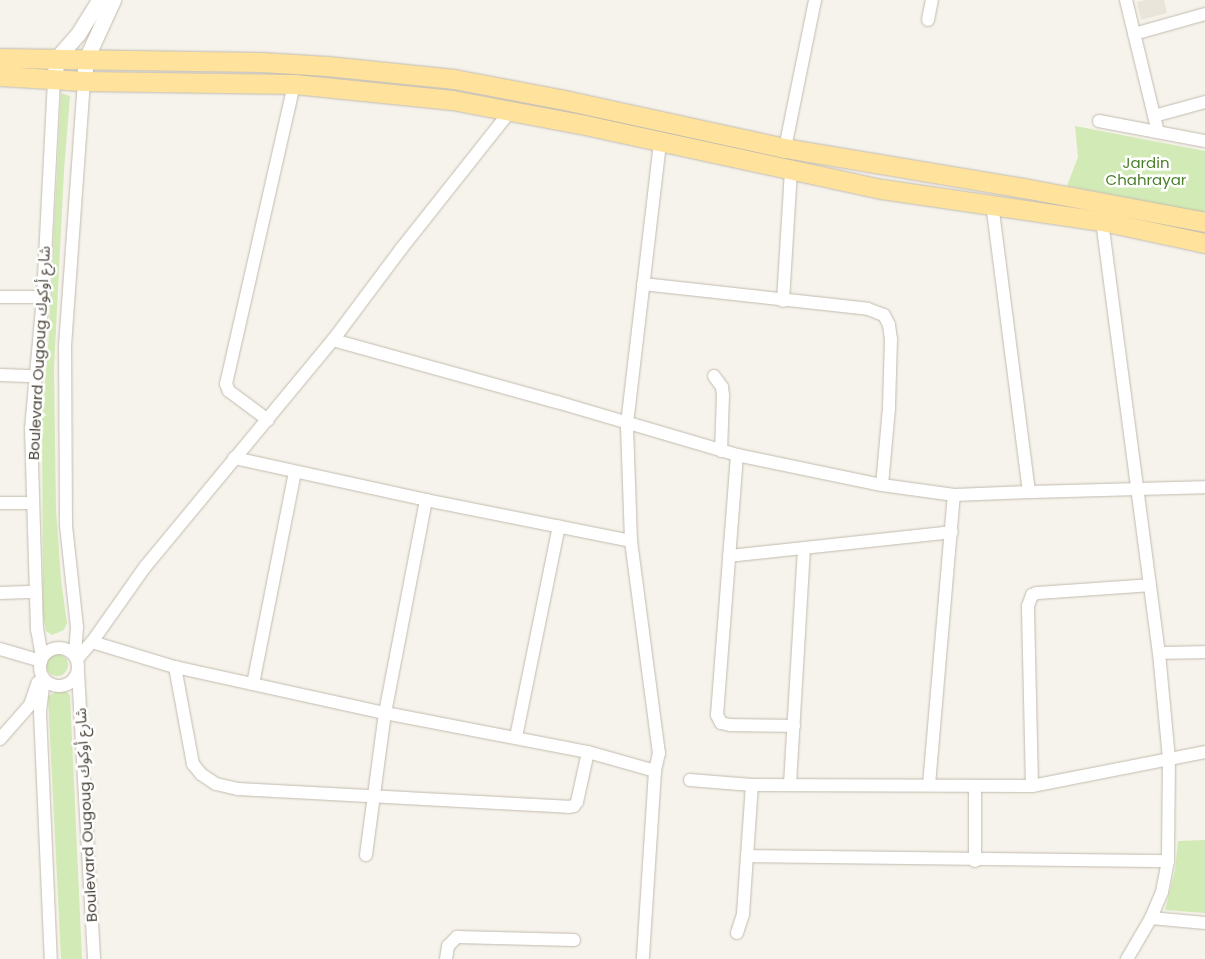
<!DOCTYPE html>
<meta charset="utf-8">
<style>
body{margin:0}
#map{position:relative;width:1205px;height:959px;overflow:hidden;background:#f6f3ec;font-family:Poppins,"Noto Sans Arabic",sans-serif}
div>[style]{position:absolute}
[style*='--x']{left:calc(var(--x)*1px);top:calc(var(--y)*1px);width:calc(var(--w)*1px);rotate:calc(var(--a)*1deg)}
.residential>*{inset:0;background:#eae5da}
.green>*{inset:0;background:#d2eab5}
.round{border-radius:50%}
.roads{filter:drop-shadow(0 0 1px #c2bbae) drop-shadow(0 0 1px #c2bbae)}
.minor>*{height:12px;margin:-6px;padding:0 6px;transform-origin:6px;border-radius:6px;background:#fff}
.minor>.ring{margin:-6px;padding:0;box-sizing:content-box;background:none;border:12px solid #fff;border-radius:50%}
.tertiary>*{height:15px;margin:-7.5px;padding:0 7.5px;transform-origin:7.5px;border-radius:7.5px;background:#fff}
.primary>*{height:19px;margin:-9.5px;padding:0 9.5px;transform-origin:9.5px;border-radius:9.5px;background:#ffe39c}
span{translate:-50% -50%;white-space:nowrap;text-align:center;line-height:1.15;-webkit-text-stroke:5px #fff;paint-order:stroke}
.park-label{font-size:15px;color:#4a7f2a}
.street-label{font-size:15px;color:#4b4439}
</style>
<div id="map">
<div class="residential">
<i style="clip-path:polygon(1146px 0,1164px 0,1167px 13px,1141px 20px,1137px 2px)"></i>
</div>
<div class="green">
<i style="clip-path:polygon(61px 93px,70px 96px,64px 171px,54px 369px,56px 509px,61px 579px,67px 623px,64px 630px,52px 635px,46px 631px,43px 616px,42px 413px,48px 349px)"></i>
<i style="clip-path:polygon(1075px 126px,1205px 151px,1205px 213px,1067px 186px,1078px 157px)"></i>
<i class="round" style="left:46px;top:654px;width:22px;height:22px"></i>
<i style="clip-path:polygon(58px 691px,67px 692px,70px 695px,82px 959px,61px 959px,48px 696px)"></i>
<i style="clip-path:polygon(1205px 840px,1205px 913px,1165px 910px,1175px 870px,1178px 841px)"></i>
</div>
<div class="roads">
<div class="minor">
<i style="--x:1126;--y:0;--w:136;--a:76.4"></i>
<i style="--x:928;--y:20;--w:20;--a:-79"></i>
<i style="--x:1134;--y:34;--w:74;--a:-15.7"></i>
<i style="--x:1154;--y:116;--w:53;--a:-15.4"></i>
<i style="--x:1099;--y:121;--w:108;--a:10.7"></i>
<i style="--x:785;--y:148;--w:151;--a:-78.5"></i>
<i style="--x:1102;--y:221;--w:436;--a:82.5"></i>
<i style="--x:1159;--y:653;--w:106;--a:84.6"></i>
<i style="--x:1169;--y:759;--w:102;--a:90.6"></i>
<i style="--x:1168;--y:861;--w:32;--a:101"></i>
<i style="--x:1162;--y:892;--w:28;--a:113"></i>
<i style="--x:1151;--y:918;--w:48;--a:120.3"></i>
<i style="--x:643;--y:284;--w:226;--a:6.3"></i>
<i style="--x:868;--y:309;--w:17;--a:21"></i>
<i style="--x:884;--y:315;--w:11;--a:63"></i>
<i style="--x:889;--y:325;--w:14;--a:82"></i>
<i style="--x:891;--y:339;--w:69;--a:91.7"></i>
<i style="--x:889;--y:408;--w:77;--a:95.2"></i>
<i style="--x:0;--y:297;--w:43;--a:0"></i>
<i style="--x:783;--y:301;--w:130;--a:-86.5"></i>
<i style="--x:333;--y:340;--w:232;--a:15.5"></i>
<i style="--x:557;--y:402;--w:188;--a:16.4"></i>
<i style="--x:737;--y:455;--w:148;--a:11.7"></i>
<i style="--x:882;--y:485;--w:73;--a:7.9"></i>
<i style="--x:954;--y:495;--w:75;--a:-2.3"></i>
<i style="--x:1029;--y:492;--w:289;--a:-97.3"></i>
<i style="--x:0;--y:375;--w:35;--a:2"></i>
<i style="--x:714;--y:376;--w:14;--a:54"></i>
<i style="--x:722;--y:387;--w:8;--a:83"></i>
<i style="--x:723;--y:395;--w:56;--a:92"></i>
<i style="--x:268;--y:420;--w:49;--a:-143.4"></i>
<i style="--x:229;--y:391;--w:8;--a:-113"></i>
<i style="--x:226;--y:384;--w:308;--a:-77.2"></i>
<i style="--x:737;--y:455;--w:261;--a:94.4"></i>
<i style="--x:717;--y:715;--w:9;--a:63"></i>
<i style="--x:721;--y:723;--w:9;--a:13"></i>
<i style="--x:730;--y:725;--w:64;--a:0.9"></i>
<i style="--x:234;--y:458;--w:197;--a:12.3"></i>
<i style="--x:426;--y:500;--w:209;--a:11.3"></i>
<i style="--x:631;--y:541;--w:117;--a:-92"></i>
<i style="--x:627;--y:424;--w:285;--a:-83.3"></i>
<i style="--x:1029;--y:492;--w:176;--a:-1.6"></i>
<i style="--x:0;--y:503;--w:33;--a:0"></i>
<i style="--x:631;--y:541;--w:214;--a:82.5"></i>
<i style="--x:659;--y:753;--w:18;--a:103"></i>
<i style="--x:655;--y:771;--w:188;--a:93.7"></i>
<i style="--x:729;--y:556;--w:224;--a:-6.1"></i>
<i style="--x:0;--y:593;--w:36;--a:-2"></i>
<i style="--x:92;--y:642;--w:87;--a:16.8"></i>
<i style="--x:175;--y:667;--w:215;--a:12.4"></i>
<i style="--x:385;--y:713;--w:207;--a:10.9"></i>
<i style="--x:588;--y:752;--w:70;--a:15.8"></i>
<i class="ring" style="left:40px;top:648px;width:26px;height:26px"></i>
<i style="--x:0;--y:649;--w:43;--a:16.3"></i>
<i style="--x:1159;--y:653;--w:46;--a:-1.2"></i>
<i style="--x:75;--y:655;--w:28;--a:-86"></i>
<i style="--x:77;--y:627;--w:103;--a:-96.2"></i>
<i style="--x:66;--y:525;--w:179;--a:-90.3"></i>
<i style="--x:65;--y:346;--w:266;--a:-85.9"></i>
<i style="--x:42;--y:657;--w:27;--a:-100"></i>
<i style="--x:37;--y:630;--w:201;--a:-91.7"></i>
<i style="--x:31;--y:429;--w:133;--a:-84.8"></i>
<i style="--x:43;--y:297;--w:219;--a:-87.1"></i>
<i style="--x:77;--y:659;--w:23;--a:-49"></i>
<i style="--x:92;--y:642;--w:92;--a:-54.8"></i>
<i style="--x:145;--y:567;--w:295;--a:-50.4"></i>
<i style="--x:333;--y:340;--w:114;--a:-53.2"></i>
<i style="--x:401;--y:249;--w:177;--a:-51.6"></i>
<i style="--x:175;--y:667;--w:99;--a:79.5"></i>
<i style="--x:193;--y:764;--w:13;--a:51"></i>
<i style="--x:201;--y:774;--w:18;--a:34"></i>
<i style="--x:216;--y:784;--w:23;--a:13"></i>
<i style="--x:238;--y:789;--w:330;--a:3.1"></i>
<i style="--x:568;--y:807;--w:6;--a:-9"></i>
<i style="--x:574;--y:806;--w:5;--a:-53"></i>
<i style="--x:577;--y:802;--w:51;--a:-77.6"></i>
<i style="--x:78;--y:672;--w:287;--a:86.8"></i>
<i style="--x:44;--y:679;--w:33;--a:97"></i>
<i style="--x:40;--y:712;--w:247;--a:87.5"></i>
<i style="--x:253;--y:684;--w:216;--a:-78.8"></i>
<i style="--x:516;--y:737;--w:215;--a:-78.5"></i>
<i style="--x:0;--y:739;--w:45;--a:-48.6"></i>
<i style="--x:30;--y:705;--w:24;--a:-71"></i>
<i style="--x:690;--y:780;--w:62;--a:4.6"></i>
<i style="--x:752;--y:785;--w:280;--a:0.2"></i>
<i style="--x:1032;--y:786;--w:176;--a:-11.1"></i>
<i style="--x:790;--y:784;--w:236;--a:-86.6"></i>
<i style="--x:929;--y:785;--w:291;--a:-85.1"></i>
<i style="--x:1032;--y:786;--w:180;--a:-91.3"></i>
<i style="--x:1028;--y:606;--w:12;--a:-70"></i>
<i style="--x:1032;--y:595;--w:5;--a:-22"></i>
<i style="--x:1037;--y:593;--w:113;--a:-4"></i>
<i style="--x:366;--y:855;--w:143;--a:-82.4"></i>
<i style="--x:385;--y:713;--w:217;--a:-79.1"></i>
<i style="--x:747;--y:856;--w:71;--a:-86"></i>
<i style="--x:975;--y:861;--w:75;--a:-90"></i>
<i style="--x:1151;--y:918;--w:54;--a:5.3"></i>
<i style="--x:737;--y:933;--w:20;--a:-72"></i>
<i style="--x:743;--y:914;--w:58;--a:-86.1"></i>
<i style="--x:747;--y:856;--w:421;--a:0.7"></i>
<i style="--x:446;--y:959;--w:13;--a:-81"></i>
<i style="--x:448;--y:946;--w:13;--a:-45"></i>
<i style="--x:457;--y:937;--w:117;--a:1.5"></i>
</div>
<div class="tertiary">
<i style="--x:54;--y:78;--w:20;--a:-81"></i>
<i style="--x:57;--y:58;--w:32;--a:-49"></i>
<i style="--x:78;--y:34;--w:40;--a:-58"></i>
<i style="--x:84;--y:81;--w:22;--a:-85"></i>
<i style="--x:86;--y:59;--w:65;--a:-65.4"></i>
</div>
<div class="primary">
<i style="--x:0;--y:58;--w:261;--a:0.9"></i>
<i style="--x:261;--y:62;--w:66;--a:3.5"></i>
<i style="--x:327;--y:66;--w:128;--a:5.8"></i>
<i style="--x:454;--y:79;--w:108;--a:10.7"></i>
<i style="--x:560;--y:99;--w:230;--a:12.3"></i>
<i style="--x:785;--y:148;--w:247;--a:9.5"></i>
<i style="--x:1029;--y:189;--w:179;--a:10.6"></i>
<i style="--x:0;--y:76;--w:84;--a:3.4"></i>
<i style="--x:84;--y:81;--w:210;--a:0.8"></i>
<i style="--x:294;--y:84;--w:159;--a:5.8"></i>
<i style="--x:452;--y:100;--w:135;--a:10.6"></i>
<i style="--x:585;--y:125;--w:304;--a:12.2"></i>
<i style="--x:882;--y:189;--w:222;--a:8.3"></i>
<i style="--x:1102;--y:221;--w:105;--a:12.1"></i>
</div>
</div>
<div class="park-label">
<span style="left:1146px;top:171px">Jardin<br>Chahrayar</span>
</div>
<div class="street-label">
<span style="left:39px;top:353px;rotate:-87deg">Boulevard Ougoug شارع أوكوك</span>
<span style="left:86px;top:815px;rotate:-93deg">Boulevard Ougoug شارع أوكوك</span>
</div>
</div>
